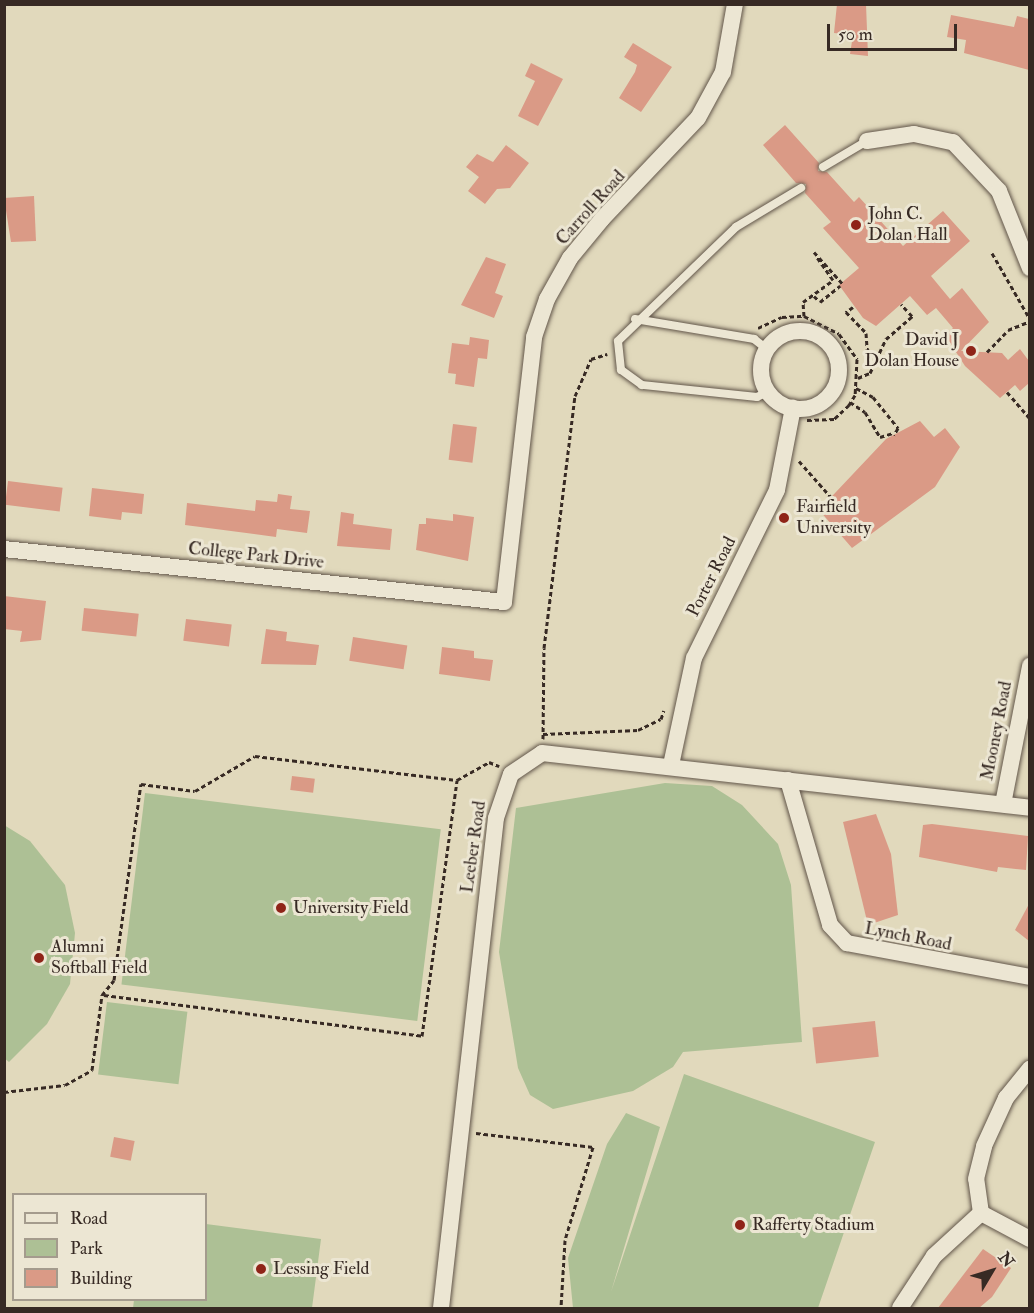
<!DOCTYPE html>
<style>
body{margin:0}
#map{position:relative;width:1034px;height:1313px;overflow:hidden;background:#e1d9bc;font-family:"IM FELL Double Pica",serif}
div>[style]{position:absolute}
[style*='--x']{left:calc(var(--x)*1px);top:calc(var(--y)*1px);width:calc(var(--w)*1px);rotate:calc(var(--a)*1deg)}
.green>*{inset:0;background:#adc095;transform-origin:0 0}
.building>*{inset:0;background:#da9a86;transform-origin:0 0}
.path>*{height:3px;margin-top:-1.5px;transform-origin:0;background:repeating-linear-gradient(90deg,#372a24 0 4.5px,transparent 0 7.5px)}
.roads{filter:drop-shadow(0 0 2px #62564a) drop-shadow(0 0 2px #62564a)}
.lane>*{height:8px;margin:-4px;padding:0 4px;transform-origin:4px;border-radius:4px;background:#ece6d3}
.street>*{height:16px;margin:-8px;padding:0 8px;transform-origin:8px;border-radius:8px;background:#ece6d3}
.street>.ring{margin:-8px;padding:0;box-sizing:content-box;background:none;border:16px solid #ece6d3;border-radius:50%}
.dots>*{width:16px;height:16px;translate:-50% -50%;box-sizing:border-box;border:3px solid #ece6d3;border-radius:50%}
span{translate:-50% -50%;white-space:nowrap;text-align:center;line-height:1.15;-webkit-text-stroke:6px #ece6d3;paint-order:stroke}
.street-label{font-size:18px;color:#372a24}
.poi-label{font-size:18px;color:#372a24}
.left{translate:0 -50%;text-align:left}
.right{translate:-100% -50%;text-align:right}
.frame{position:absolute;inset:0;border:6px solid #372a24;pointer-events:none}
.legend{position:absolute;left:12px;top:1193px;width:195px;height:108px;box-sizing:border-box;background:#ece6d3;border:2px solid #a49b8d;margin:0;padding:8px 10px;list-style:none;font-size:18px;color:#372a24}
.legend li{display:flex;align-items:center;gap:12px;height:30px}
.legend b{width:30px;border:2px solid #a49b8d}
.north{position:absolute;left:962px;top:1241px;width:60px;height:60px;-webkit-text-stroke:4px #ece6d3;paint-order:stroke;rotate:52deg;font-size:16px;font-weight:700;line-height:24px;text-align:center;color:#372a24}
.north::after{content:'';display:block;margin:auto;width:21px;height:27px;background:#372a24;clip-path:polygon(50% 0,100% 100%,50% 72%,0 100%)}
.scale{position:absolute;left:827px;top:24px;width:130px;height:27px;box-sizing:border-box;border:3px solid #372a24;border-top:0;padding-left:8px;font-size:18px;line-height:21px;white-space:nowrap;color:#372a24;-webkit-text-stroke:4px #ece6d3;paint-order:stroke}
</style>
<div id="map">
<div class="green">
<i style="clip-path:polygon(665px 783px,712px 786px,742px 805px,778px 844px,791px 885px,802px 1042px,683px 1052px,673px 1067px,633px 1091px,553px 1109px,530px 1095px,518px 1068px,499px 952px,516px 808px)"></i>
<i style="left:145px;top:793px;width:298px;height:193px;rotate:7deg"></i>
<i style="clip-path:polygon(4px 825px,30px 841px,65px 885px,75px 933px,70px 984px,47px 1024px,9px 1062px,4px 1058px)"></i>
<i style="left:107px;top:1002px;width:81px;height:73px;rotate:7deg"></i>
<i style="clip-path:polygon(684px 1074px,875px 1142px,818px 1308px,573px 1308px,568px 1258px,607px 1144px,626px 1113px,660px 1127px,611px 1292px)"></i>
<i style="clip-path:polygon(206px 1224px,321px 1239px,312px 1308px,133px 1308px,134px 1300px,206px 1300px)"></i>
</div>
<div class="building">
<i style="clip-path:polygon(837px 4px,866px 4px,868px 56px,850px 54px,853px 35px,834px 33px)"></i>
<i style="clip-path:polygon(951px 15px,1014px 27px,1017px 16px,1029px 19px,1029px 70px,964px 53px,966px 40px,947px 37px)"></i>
<i style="clip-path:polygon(633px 43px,672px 67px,641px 112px,619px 98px,635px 72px,637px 65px,624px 57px)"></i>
<i style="clip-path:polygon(531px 63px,563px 79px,538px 126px,518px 116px,535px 81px,525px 76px)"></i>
<i style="clip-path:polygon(785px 125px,819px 163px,818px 171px,827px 172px,854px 202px,859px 197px,903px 246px,943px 211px,970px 241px,931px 276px,950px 299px,962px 288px,989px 322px,961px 351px,1002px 353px,1008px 360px,1020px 349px,1029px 361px,1029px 383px,1020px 391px,1015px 385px,1000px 398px,965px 366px,945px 335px,953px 328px,936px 308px,927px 315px,910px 296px,876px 326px,863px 318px,839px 285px,859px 268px,823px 228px,831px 222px,805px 193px,806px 184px,796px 183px,763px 145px)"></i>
<i style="clip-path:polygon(506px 145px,529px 163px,510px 188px,497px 189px,485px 204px,468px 191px,479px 177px,466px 167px,477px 154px,493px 162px)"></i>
<i style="clip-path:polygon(34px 196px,36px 241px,11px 242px,4px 198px)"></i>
<i style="clip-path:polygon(486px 257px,506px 264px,495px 293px,503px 296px,494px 318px,461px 305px)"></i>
<i style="clip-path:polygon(470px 337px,489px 340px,487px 359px,478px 358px,474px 387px,455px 384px,456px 374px,448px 373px,452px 343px,469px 345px)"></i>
<i style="clip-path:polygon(920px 421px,934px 437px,945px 428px,960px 447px,935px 487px,852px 548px,819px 510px,886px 439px)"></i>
<i style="left:453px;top:424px;width:24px;height:36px;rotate:7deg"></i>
<i style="left:8px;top:481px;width:55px;height:24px;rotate:7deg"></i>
<i style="clip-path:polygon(92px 488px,144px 494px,142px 514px,122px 512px,121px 520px,89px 516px)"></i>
<i style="clip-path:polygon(278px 494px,292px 496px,290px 509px,310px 511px,307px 533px,277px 529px,276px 537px,185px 525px,187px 503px,255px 511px,256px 500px,277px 502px)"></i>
<i style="clip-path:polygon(341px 512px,354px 514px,353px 524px,392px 529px,390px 550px,337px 546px)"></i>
<i style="clip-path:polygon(453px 514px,474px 517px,468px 561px,416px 550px,419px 524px,426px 524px,426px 518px,453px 521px)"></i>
<i style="clip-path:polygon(4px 596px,46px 601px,41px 640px,20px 642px,22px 631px,4px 629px)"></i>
<i style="left:84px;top:608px;width:55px;height:23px;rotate:6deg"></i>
<i style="left:186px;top:619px;width:46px;height:22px;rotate:7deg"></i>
<i style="clip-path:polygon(266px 629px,287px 632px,286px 641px,319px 645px,316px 665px,261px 664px)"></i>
<i style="left:353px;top:637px;width:55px;height:24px;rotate:9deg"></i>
<i style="clip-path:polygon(442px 647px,474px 651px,474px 658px,493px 660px,490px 681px,439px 674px)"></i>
<i style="left:292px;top:776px;width:23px;height:14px;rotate:7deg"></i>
<i style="clip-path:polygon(876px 814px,891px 854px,898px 915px,868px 925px,843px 822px)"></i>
<i style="clip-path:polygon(932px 824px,1028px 836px,1026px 870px,998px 867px,997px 872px,919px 857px,923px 825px)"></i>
<i style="clip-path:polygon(1029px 904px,1029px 941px,1015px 930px)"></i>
<i style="left:875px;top:1021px;width:36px;height:63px;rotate:84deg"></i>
<i style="left:114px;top:1137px;width:21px;height:20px;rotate:11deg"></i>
<i style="clip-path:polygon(983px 1249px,1011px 1268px,992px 1297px,979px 1308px,938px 1308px)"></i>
</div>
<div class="path">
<i style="--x:814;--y:252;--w:42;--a:47.9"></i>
<i style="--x:992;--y:253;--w:76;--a:60.1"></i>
<i style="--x:814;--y:296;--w:8;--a:45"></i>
<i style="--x:820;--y:302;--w:26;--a:-39"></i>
<i style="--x:853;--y:307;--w:9;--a:144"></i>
<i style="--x:846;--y:312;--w:29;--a:46"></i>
<i style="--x:866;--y:333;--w:16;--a:86"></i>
<i style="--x:867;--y:349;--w:13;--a:45"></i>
<i style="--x:804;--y:316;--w:14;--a:-94"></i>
<i style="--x:803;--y:302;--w:37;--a:-36"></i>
<i style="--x:833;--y:280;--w:28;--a:-125"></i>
<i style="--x:758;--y:328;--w:26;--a:-25"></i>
<i style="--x:782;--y:317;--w:22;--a:-3"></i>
<i style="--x:804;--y:316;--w:39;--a:27"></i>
<i style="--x:839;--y:334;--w:31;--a:54"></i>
<i style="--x:857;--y:359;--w:36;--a:93"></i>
<i style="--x:855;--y:395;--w:12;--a:121"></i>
<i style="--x:849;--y:405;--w:21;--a:137"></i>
<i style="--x:834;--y:419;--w:27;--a:178"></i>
<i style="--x:987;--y:352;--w:30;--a:-46"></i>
<i style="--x:1008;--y:330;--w:24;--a:-22"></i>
<i style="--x:858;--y:378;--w:13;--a:-23"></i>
<i style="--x:870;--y:373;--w:38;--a:-65"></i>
<i style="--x:886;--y:339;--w:35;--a:-41"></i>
<i style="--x:912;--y:316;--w:16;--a:-133"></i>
<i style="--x:856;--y:388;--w:19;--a:28"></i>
<i style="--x:873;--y:397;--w:40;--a:51"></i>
<i style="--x:898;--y:428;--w:8;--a:120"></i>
<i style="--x:1007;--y:392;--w:35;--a:49"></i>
<i style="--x:850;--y:402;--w:18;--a:34"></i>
<i style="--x:865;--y:412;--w:29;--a:59"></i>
<i style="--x:880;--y:437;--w:14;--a:-17"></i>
<i style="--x:799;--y:461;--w:48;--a:48.4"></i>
<i style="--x:543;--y:734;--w:95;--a:-2.4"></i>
<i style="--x:638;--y:730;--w:25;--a:-26"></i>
<i style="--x:661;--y:719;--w:9;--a:-72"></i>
<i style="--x:543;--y:739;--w:91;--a:-89.4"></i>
<i style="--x:544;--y:648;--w:254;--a:-83"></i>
<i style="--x:575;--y:396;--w:40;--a:-66.6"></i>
<i style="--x:591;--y:359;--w:17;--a:-17"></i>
<i style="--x:104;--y:995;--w:321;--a:7.3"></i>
<i style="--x:422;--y:1036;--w:258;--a:-82.2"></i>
<i style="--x:4;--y:1092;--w:61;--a:-6.5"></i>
<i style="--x:65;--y:1085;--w:31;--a:-29"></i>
<i style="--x:92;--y:1070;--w:76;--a:-82.4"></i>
<i style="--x:102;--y:995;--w:19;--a:-51"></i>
<i style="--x:114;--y:980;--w:198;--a:-82.2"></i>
<i style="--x:141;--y:784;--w:54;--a:7.4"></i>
<i style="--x:195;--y:791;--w:69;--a:-30.3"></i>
<i style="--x:255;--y:756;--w:203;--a:6.8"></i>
<i style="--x:457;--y:780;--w:37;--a:-29"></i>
<i style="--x:489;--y:762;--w:11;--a:22"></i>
<i style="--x:476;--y:1133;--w:118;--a:6.8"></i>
<i style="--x:593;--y:1147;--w:97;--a:106.8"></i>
<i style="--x:565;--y:1240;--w:68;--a:93.4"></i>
</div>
<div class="roads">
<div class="lane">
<i style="--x:823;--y:167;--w:51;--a:-30.6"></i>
<i style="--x:635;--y:319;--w:121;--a:9.5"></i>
<i style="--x:754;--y:339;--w:16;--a:38"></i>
<i style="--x:768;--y:392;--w:12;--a:156"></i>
<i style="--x:757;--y:397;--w:116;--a:-174"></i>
<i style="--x:642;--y:385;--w:26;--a:-144"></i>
<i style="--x:621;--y:370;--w:29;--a:-96"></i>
<i style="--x:618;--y:341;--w:164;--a:-44"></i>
<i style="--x:736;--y:227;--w:76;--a:-31"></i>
</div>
<div class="street">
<i style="--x:867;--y:141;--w:48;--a:-8.5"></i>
<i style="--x:914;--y:134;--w:40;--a:12"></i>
<i style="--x:953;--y:142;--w:67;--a:46.8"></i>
<i style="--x:999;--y:191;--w:83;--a:68.1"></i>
<i class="ring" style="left:761px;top:331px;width:62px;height:62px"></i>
<i style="--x:4;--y:549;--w:503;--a:6.05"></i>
<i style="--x:504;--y:602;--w:267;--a:-83.5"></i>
<i style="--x:534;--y:337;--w:40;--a:-71.1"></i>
<i style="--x:547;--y:299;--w:47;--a:-60.7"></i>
<i style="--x:570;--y:258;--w:50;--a:-50.6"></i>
<i style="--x:602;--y:219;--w:139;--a:-46.5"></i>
<i style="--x:698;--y:118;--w:52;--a:-61.5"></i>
<i style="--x:723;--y:72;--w:69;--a:-80"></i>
<i style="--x:671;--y:765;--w:109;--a:-77.9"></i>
<i style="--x:694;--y:658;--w:187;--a:-63.7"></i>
<i style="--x:777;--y:490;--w:84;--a:-79"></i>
<i style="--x:788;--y:780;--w:151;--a:73.8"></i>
<i style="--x:830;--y:925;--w:25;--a:47"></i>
<i style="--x:847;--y:943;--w:186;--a:10.5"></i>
<i style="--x:1003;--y:804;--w:141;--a:-78.9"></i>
<i style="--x:981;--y:1213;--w:34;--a:-98"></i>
<i style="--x:976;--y:1179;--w:34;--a:-76"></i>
<i style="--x:984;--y:1146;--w:53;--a:-65.4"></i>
<i style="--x:1006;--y:1098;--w:38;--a:-51"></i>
<i style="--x:981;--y:1213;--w:55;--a:28"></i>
<i style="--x:441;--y:1308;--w:493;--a:-83.6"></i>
<i style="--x:496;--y:818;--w:46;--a:-71.2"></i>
<i style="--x:511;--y:774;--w:37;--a:-34"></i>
<i style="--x:542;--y:753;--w:491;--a:6.4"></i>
<i style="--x:900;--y:1308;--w:62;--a:-56.8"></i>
<i style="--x:934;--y:1256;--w:64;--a:-42.5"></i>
</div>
</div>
<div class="dots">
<i style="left:856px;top:225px;background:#8f2418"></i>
<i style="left:971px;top:351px;background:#8f2418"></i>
<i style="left:784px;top:518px;background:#8f2418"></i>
<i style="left:281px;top:908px;background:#8f2418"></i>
<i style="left:39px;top:958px;background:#8f2418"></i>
<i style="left:740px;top:1225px;background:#8f2418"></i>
<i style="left:261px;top:1269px;background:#8f2418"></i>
</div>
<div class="street-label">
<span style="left:591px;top:208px;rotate:-48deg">Carroll Road</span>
<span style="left:256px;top:556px;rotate:6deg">College Park Drive</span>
<span style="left:712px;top:577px;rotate:-63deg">Porter Road</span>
<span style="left:997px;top:731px;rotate:-79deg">Mooney Road</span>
<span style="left:474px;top:847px;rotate:-82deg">Leeber Road</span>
<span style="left:908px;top:937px;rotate:11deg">Lynch Road</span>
</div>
<div class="poi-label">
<span class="left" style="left:868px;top:225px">John C.<br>Dolan Hall</span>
<span class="right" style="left:959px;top:351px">David J<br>Dolan House</span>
<span class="left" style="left:796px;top:518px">Fairfield<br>University</span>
<span class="left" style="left:293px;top:908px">University Field</span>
<span class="left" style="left:51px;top:958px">Alumni<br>Softball Field</span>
<span class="left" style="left:752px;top:1225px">Rafferty Stadium</span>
<span class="left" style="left:273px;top:1269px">Lessing Field</span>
</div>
<div class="frame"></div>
<ul class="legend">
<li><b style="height:8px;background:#ece6d3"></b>Road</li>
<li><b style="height:16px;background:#adc095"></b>Park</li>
<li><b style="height:16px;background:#da9a86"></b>Building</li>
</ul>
<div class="north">N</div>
<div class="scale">50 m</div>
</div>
